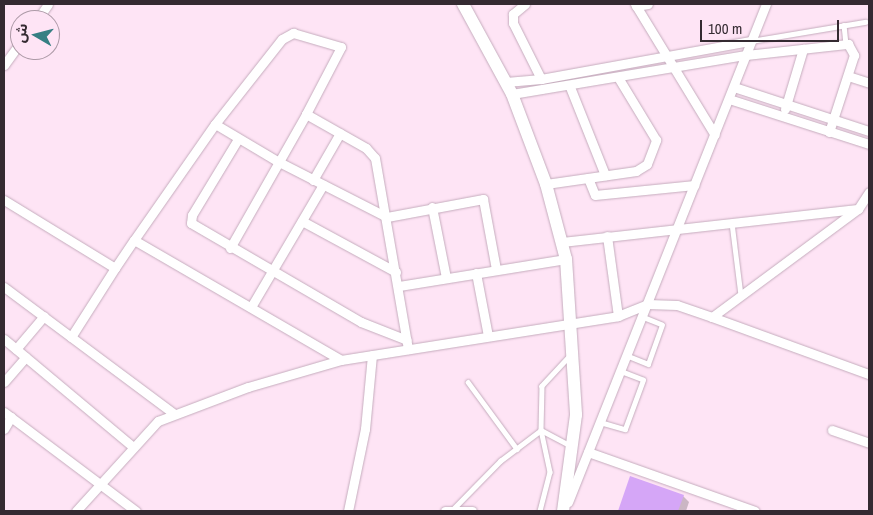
<!DOCTYPE html>
<meta charset="utf-8">
<style>
body{margin:0}
#map{position:relative;width:873px;height:515px;overflow:hidden;background:#fee4f5;font-family:"Archivo Narrow","Noto Sans Arabic",sans-serif}
div>[style]{position:absolute}
[style*='--x']{left:calc(var(--x)*1px);top:calc(var(--y)*1px);width:calc(var(--w)*1px);rotate:calc(var(--a)*1deg)}
.shadow>*{inset:0;background:#0003}
.building>*{inset:0;background:#d5a6f7}
.roads{filter:drop-shadow(0 0 1px #c5acbd) drop-shadow(0 0 1px #c5acbd)}
.service>*{height:4.5px;margin:-2.25px;padding:0 2.25px;transform-origin:2.25px;border-radius:2.25px;background:#fff}
.minor>*{height:9px;margin:-4.5px;padding:0 4.5px;transform-origin:4.5px;border-radius:4.5px;background:#fff}
.secondary>*{height:12px;margin:-6px;padding:0 6px;transform-origin:6px;border-radius:6px;background:#fff}
span{translate:-50% -50%;white-space:nowrap;text-align:center;line-height:1.15;-webkit-text-stroke:4px #fee4f5;paint-order:stroke}
.frame{position:absolute;inset:0;border:5px solid #342a31;pointer-events:none}
.north{position:absolute;left:10px;top:10px;width:50px;height:50px;box-sizing:border-box;background:#fee4f5;border:1px solid #ad9aa7;border-radius:50%;rotate:278deg;font-size:14px;font-weight:700;line-height:20px;text-align:center;color:#342a31}
.north::after{content:'';display:block;margin:auto;width:18px;height:22px;background:#367f83;clip-path:polygon(50% 0,100% 100%,50% 72%,0 100%)}
.scale{position:absolute;left:700px;top:20px;width:139px;height:22px;box-sizing:border-box;border:2px solid #342a31;border-top:0;padding-left:6px;font-size:15px;line-height:18px;white-space:nowrap;color:#342a31;-webkit-text-stroke:4px #fee4f5;paint-order:stroke}
</style>
<div id="map">
<div class="shadow">
<i style="clip-path:polygon(631px 477px,683px 496px,689px 502px,686px 511px,619px 511px)"></i>
</div>
<div class="building">
<i style="clip-path:polygon(630px 476px,684px 495px,678px 511px,618px 511px)"></i>
</div>
<div class="roads">
<div class="service">
<i style="--x:844;--y:25;--w:19;--a:84"></i>
<i style="--x:751;--y:41;--w:116;--a:-9.5"></i>
<i style="--x:732;--y:223;--w:73;--a:82.9"></i>
<i style="--x:626;--y:355;--w:24;--a:22"></i>
<i style="--x:648;--y:364;--w:41;--a:-70.3"></i>
<i style="--x:662;--y:325;--w:22;--a:-158"></i>
<i style="--x:569;--y:357;--w:40;--a:133"></i>
<i style="--x:542;--y:386;--w:44;--a:91.3"></i>
<i style="--x:541;--y:430;--w:34;--a:28"></i>
<i style="--x:468;--y:382;--w:83;--a:53.8"></i>
<i style="--x:600;--y:422;--w:26;--a:16"></i>
<i style="--x:625;--y:429;--w:52;--a:-69.8"></i>
<i style="--x:643;--y:380;--w:25;--a:-159"></i>
<i style="--x:454;--y:508;--w:66;--a:-45.6"></i>
<i style="--x:500;--y:461;--w:51;--a:-37.1"></i>
<i style="--x:541;--y:430;--w:43;--a:77.9"></i>
<i style="--x:550;--y:472;--w:40;--a:104.4"></i>
</div>
<div class="minor">
<i style="--x:525;--y:4;--w:16;--a:140"></i>
<i style="--x:513;--y:14;--w:9;--a:90"></i>
<i style="--x:513;--y:23;--w:63;--a:63.4"></i>
<i style="--x:541;--y:79;--w:213;--a:-10.3"></i>
<i style="--x:635;--y:4;--w:153;--a:58.6"></i>
<i style="--x:636;--y:6;--w:12;--a:-9"></i>
<i style="--x:37;--y:20;--w:19;--a:-55"></i>
<i style="--x:4;--y:65;--w:27;--a:-54"></i>
<i style="--x:848;--y:76;--w:22;--a:18"></i>
<i style="--x:506;--y:82;--w:35;--a:-5"></i>
<i style="--x:570;--y:87;--w:95;--a:68.3"></i>
<i style="--x:734;--y:87;--w:142;--a:18.1"></i>
<i style="--x:512;--y:94;--w:237;--a:-9.5"></i>
<i style="--x:746;--y:55;--w:103;--a:-6.2"></i>
<i style="--x:848;--y:44;--w:13;--a:61"></i>
<i style="--x:854;--y:55;--w:81;--a:108"></i>
<i style="--x:729;--y:99;--w:147;--a:17.8"></i>
<i style="--x:785;--y:109;--w:63;--a:-73.3"></i>
<i style="--x:215;--y:124;--w:74;--a:30.7"></i>
<i style="--x:279;--y:162;--w:121;--a:27"></i>
<i style="--x:387;--y:217;--w:98;--a:-10.6"></i>
<i style="--x:483;--y:199;--w:71;--a:79.5"></i>
<i style="--x:238;--y:139;--w:89;--a:121.2"></i>
<i style="--x:192;--y:215;--w:8;--a:97"></i>
<i style="--x:191;--y:223;--w:197;--a:30.2"></i>
<i style="--x:361;--y:322;--w:49;--a:21.4"></i>
<i style="--x:588;--y:178;--w:18;--a:68"></i>
<i style="--x:595;--y:195;--w:100;--a:-5.7"></i>
<i style="--x:313;--y:180;--w:54;--a:-60.1"></i>
<i style="--x:546;--y:184;--w:91;--a:-8.2"></i>
<i style="--x:636;--y:171;--w:13;--a:-32"></i>
<i style="--x:647;--y:164;--w:26;--a:-69"></i>
<i style="--x:656;--y:140;--w:71;--a:-121.2"></i>
<i style="--x:4;--y:200;--w:130;--a:31.5"></i>
<i style="--x:115;--y:268;--w:34;--a:-56"></i>
<i style="--x:432;--y:207;--w:72;--a:78.8"></i>
<i style="--x:302;--y:221;--w:107;--a:28.5"></i>
<i style="--x:607;--y:236;--w:81;--a:82.2"></i>
<i style="--x:562;--y:242;--w:295;--a:-6.4"></i>
<i style="--x:230;--y:248;--w:154;--a:-60.4"></i>
<i style="--x:476;--y:273;--w:64;--a:79.2"></i>
<i style="--x:399;--y:286;--w:169;--a:-9.2"></i>
<i style="--x:4;--y:287;--w:211;--a:36.7"></i>
<i style="--x:251;--y:307;--w:142;--a:-59.5"></i>
<i style="--x:712;--y:317;--w:167;--a:20"></i>
<i style="--x:71;--y:337;--w:82;--a:-57.5"></i>
<i style="--x:4;--y:339;--w:167;--a:39.9"></i>
<i style="--x:16;--y:349;--w:43;--a:-49.7"></i>
<i style="--x:341;--y:360;--w:239;--a:-149.9"></i>
<i style="--x:134;--y:240;--w:141;--a:-55.1"></i>
<i style="--x:215;--y:124;--w:108;--a:-51.8"></i>
<i style="--x:282;--y:39;--w:13;--a:-29"></i>
<i style="--x:293;--y:33;--w:50;--a:16.3"></i>
<i style="--x:341;--y:47;--w:76;--a:117.6"></i>
<i style="--x:306;--y:114;--w:69;--a:29.5"></i>
<i style="--x:366;--y:148;--w:13;--a:48"></i>
<i style="--x:375;--y:158;--w:194;--a:80.2"></i>
<i style="--x:4;--y:382;--w:33;--a:-49"></i>
<i style="--x:4;--y:412;--w:165;--a:36.9"></i>
<i style="--x:4;--y:429;--w:14;--a:-60"></i>
<i style="--x:832;--y:430;--w:39;--a:19"></i>
<i style="--x:588;--y:452;--w:177;--a:19.5"></i>
<i style="--x:568;--y:502;--w:536;--a:-68.32"></i>
<i style="--x:76;--y:511;--w:122;--a:-47.7"></i>
<i style="--x:158;--y:421;--w:96;--a:-20.7"></i>
<i style="--x:248;--y:387;--w:97;--a:-16.2"></i>
<i style="--x:341;--y:360;--w:280;--a:-9"></i>
<i style="--x:618;--y:316;--w:31;--a:-22"></i>
<i style="--x:647;--y:304;--w:30;--a:2"></i>
<i style="--x:677;--y:305;--w:37;--a:19"></i>
<i style="--x:712;--y:317;--w:182;--a:-36.5"></i>
<i style="--x:858;--y:209;--w:20;--a:-57"></i>
<i style="--x:348;--y:511;--w:84;--a:-78.3"></i>
<i style="--x:365;--y:429;--w:74;--a:-84.6"></i>
<i style="--x:445;--y:511;--w:27;--a:0"></i>
</div>
<div class="secondary">
<i style="--x:463;--y:4;--w:102;--a:61.4"></i>
<i style="--x:512;--y:94;--w:96;--a:69.3"></i>
<i style="--x:546;--y:184;--w:78;--a:75.1"></i>
<i style="--x:566;--y:259;--w:156;--a:86.3"></i>
<i style="--x:576;--y:415;--w:97;--a:97.7"></i>
</div>
</div>
<div class="frame"></div>
<div class="north">ش</div>
<div class="scale">100 m</div>
</div>
